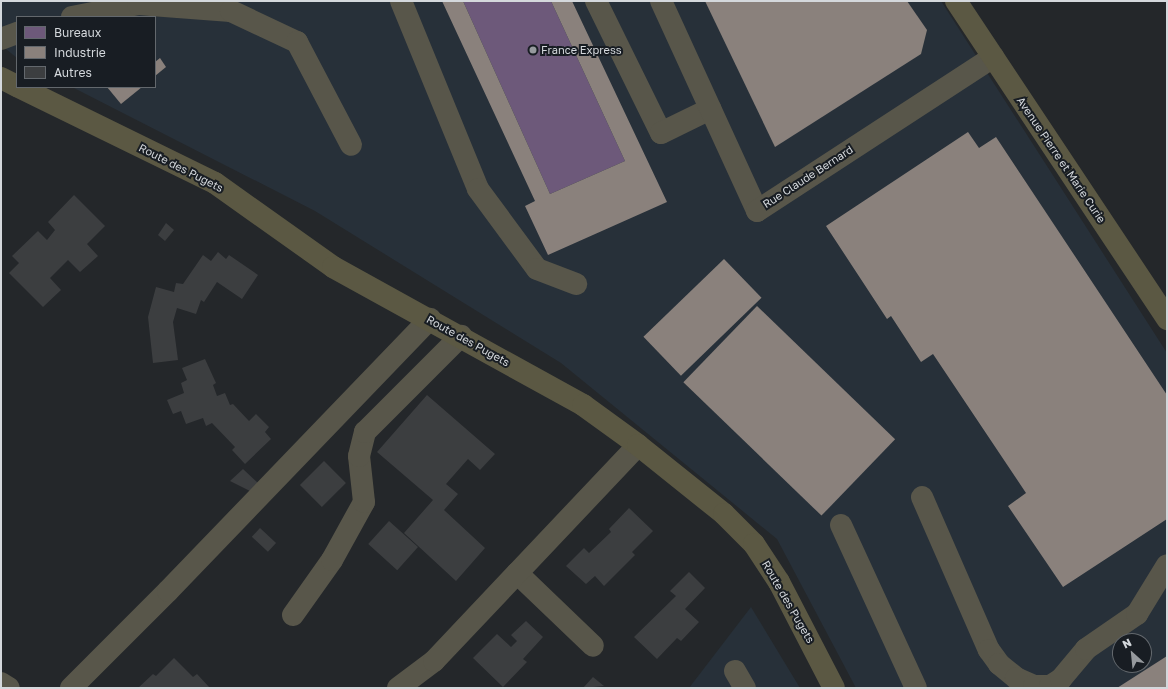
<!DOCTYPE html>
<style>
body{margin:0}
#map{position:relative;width:1168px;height:689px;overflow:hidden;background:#24272a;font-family:"Golos Text",sans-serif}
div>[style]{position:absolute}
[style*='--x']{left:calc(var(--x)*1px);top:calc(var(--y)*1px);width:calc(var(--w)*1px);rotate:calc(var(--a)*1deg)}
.built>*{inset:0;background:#273039}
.offices>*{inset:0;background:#6d597a}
.industry>*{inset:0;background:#8a817c;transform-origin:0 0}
.building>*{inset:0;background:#3c3e40;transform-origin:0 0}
.minor>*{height:22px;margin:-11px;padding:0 11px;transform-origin:11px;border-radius:11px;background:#58564a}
.major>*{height:22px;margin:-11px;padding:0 11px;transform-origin:11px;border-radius:11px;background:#5b5843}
.dots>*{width:11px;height:11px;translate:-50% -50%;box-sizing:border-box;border:2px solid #181d23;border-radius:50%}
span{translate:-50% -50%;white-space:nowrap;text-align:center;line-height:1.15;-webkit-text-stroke:4px #181d23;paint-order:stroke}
.poi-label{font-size:11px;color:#d4d8dc}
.left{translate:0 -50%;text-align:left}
.street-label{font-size:11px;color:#d4d8dc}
.frame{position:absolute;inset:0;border:2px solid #d4d8dc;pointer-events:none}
.legend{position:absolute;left:16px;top:16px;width:140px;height:72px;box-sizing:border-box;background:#181d23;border:1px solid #63686d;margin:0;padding:5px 7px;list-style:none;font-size:12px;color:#d4d8dc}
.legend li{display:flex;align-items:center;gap:8px;height:20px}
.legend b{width:20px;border:1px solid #63686d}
.north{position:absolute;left:1112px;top:633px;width:40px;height:40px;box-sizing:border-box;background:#181d23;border:1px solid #63686d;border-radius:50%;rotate:333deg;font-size:11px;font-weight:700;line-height:16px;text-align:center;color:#d4d8dc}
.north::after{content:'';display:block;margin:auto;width:14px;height:18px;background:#969a9e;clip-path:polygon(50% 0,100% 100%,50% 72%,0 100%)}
</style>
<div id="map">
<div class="built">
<i style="clip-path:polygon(evenodd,1px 1px,941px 1px,1167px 353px,1167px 688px,856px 688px,777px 539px,561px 363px,315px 211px,72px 87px,155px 87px,155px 17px,17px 17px,17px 58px,1px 45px,1px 1px,1120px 641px,1144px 641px,1144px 665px,1120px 665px,1120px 641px)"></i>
<i style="clip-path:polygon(751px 607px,800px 688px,689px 688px)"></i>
</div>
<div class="offices">
<i style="clip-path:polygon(463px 1px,551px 1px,625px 161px,550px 194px)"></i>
</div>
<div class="industry">
<i style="clip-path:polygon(442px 1px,463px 1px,550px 194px,625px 161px,551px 1px,572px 1px,667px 202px,548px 255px,525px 206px,535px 201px)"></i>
<i style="clip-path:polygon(705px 1px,907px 1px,927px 30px,921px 54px,775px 147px)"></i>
<i style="clip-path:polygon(160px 58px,166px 67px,155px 76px,155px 62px)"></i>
<i style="clip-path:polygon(107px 87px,142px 87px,121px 104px)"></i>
<i style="clip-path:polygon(968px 132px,979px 148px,996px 137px,1167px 395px,1167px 519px,1063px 587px,1008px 506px,1026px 493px,933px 354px,921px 362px,891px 316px,887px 319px,826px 226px)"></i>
<i style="left:724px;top:259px;width:54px;height:112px;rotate:46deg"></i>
<i style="left:757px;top:306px;width:192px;height:106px;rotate:44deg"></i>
<i style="clip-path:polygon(1167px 656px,1167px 688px,1117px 688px)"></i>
</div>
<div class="building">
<i style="clip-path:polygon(74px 195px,105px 226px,87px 244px,98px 256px,80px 272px,68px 260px,50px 278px,61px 290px,43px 307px,9px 273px,19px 263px,12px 256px,38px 231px,47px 240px,55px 230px,48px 222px)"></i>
<i style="clip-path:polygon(166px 223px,174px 230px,165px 241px,158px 235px)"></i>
<i style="clip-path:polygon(218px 252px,226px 259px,229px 255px,258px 275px,242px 299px,217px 282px,204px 302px,201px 300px,196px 314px,177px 308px,173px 322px,178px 360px,153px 363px,148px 317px,156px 287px,174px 292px,176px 283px,183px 284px,203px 255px,211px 261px)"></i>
<i style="clip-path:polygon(205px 359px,216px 383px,213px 385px,217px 396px,225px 393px,230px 405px,233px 404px,249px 421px,256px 414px,269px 427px,265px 432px,271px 439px,245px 464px,232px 450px,235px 447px,212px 423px,206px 426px,203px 418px,186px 424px,181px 411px,173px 414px,167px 400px,184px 393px,181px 383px,187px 380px,182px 368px)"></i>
<i style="clip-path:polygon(427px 395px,495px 454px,480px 470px,468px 459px,446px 484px,458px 494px,444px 510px,485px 548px,456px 581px,404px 533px,433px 500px,377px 452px)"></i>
<i style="left:324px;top:461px;width:31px;height:34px;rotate:45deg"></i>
<i style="clip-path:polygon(243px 469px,259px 484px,252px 492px,230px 481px)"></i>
<i style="clip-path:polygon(629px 508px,653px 531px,632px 552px,635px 555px,604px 586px,595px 576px,586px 584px,566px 566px,584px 548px,589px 553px,611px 532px,609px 529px)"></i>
<i style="left:389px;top:521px;width:39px;height:31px;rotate:42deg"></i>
<i style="left:260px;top:528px;width:22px;height:12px;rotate:43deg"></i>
<i style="clip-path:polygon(689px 572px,705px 588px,685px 609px,699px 622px,681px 641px,677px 638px,657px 659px,634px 637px,676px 596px,670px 591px)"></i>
<i style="clip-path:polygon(526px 621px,543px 637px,523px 659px,527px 662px,503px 687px,473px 658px,497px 634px,511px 647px,517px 641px,511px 635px)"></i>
<i style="clip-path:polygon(174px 658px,193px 677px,197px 674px,210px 688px,138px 688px,153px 674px,156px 676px)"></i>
<i style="clip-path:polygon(593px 677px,604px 686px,583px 688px)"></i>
</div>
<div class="minor">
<i style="--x:401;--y:1;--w:203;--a:67.7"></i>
<i style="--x:478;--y:189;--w:99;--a:53.6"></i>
<i style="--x:537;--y:269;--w:42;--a:21"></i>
<i style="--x:596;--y:1;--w:147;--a:63.8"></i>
<i style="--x:661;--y:133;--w:55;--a:-26.1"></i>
<i style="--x:661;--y:1;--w:231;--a:65.4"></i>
<i style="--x:757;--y:211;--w:282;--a:-33.1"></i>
<i style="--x:72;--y:17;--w:67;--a:-11.1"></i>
<i style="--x:138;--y:4;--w:93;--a:4.3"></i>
<i style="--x:231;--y:11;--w:73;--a:25.2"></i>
<i style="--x:297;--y:42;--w:116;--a:62.3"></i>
<i style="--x:1;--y:39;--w:17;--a:-21"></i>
<i style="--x:922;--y:497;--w:167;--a:66.4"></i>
<i style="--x:989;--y:650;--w:17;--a:54"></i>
<i style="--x:999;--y:664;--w:22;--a:39"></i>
<i style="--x:1016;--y:678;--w:20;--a:24"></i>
<i style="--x:1034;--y:686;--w:16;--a:0"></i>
<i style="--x:1050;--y:686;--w:13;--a:-32"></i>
<i style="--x:1061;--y:679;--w:39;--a:-50"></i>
<i style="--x:1086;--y:649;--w:62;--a:-34.5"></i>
<i style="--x:1137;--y:614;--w:57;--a:-58.5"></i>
<i style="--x:841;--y:525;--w:179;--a:65.3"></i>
<i style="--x:517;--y:573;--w:105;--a:43.8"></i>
<i style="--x:293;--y:615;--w:67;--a:-54.7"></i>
<i style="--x:332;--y:560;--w:66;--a:-61.1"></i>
<i style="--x:364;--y:502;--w:46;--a:-96.2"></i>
<i style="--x:359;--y:456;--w:25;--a:-76"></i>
<i style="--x:365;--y:432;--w:136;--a:-45"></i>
<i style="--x:735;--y:671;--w:20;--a:60"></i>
<i style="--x:1;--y:683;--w:9;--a:32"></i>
<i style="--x:71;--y:688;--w:137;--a:-45"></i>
<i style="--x:168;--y:591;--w:378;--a:-46.1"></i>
<i style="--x:398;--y:688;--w:45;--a:-36.9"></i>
<i style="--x:434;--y:661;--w:297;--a:-46.6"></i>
</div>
<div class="major">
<i style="--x:956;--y:1;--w:382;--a:56.4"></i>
<i style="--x:1;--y:78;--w:18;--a:27"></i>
<i style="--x:19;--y:87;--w:218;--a:26.1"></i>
<i style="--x:215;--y:183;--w:145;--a:35.4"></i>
<i style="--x:333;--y:267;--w:286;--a:28.9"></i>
<i style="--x:583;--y:405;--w:68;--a:36"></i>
<i style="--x:638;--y:445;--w:110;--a:38.7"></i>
<i style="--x:724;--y:514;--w:42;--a:45"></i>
<i style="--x:754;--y:544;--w:45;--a:56.7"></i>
<i style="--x:779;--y:582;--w:119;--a:62.6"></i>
</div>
<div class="dots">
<i style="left:533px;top:50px;background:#969a9e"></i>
</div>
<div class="poi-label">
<span class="left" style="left:541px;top:50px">France Express</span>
</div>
<div class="street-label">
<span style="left:1061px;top:160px;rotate:56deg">Avenue Pierre et Marie Curie</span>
<span style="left:181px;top:168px;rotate:27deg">Route des Pugets</span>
<span style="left:808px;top:177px;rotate:-33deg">Rue Claude Bernard</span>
<span style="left:468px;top:341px;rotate:29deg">Route des Pugets</span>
<span style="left:788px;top:602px;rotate:60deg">Route des Pugets</span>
</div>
<div class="frame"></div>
<ul class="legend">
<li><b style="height:11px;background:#6d597a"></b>Bureaux</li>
<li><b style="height:11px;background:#8a817c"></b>Industrie</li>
<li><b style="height:11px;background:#3c3e40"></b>Autres</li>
</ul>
<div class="north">N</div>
</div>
